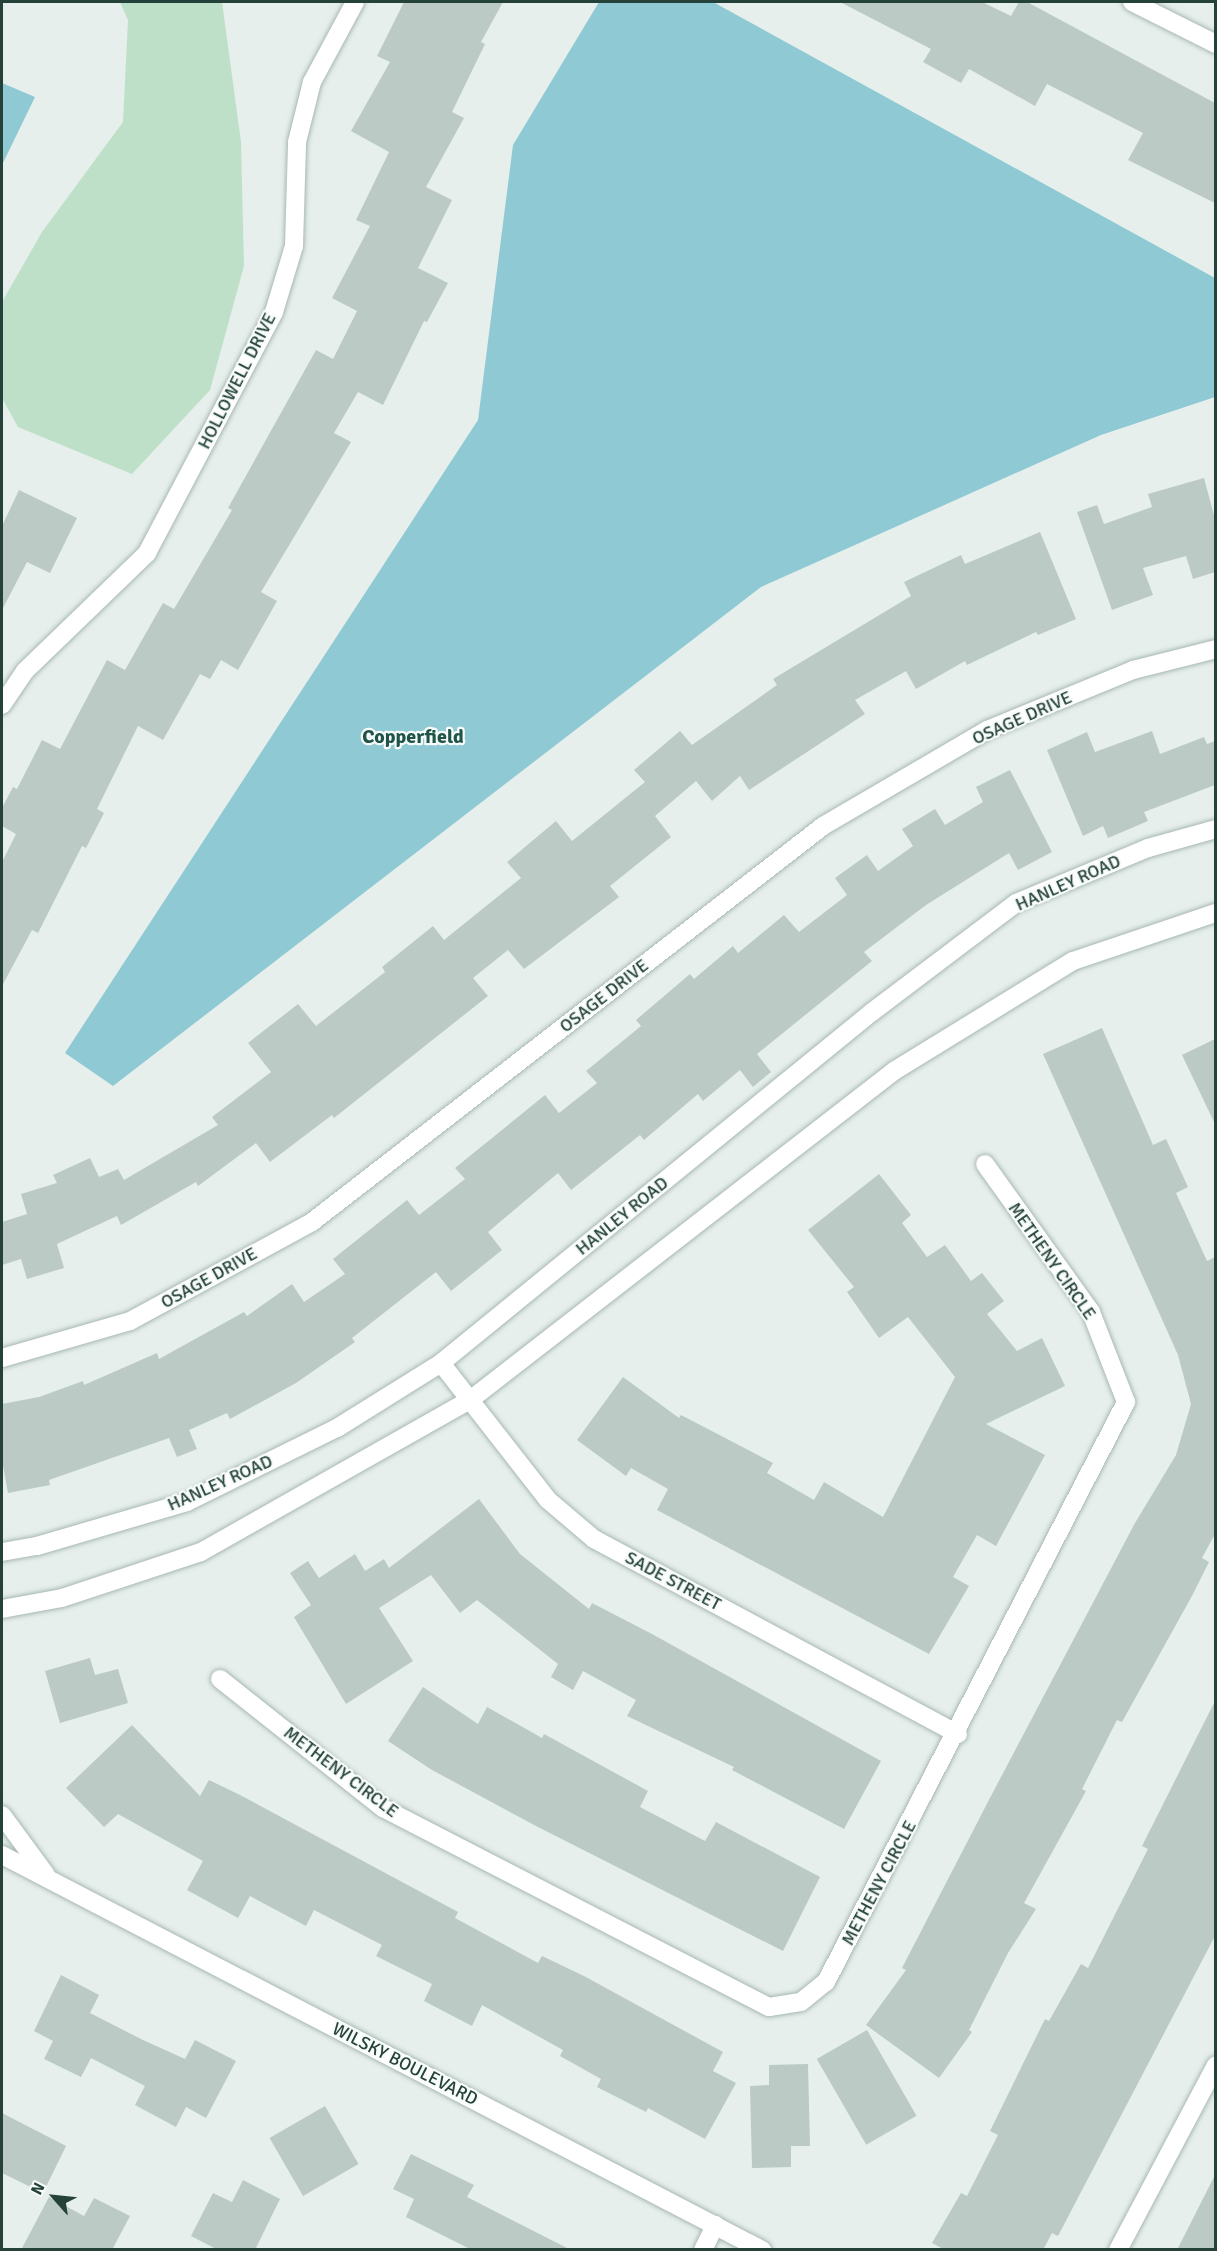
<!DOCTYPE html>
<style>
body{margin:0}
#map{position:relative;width:1217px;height:2251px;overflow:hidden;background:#e6efeb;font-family:Signika,sans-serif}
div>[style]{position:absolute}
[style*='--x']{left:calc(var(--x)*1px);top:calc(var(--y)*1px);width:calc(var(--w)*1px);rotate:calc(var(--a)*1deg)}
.green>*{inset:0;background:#bfe0c8}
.water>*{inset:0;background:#8ec9d4}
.building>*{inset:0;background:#bbcac4;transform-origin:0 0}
.roads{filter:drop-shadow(0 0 2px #a8b8b2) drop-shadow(0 0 2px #a8b8b2)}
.minor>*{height:18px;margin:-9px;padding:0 9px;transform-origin:9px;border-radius:9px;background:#fff}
.secondary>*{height:18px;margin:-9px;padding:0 9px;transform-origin:9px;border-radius:9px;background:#fff}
span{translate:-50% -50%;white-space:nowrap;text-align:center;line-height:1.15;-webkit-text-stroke:4.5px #f7fbf9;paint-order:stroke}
.street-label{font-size:18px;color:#24423a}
.neighbourhood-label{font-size:20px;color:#1f5548;font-weight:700}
.frame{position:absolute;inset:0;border:3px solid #24423a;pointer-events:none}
.north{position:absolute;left:24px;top:2167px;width:60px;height:60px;-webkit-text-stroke:4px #f7fbf9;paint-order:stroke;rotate:297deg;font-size:16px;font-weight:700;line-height:24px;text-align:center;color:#24423a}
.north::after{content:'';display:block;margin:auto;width:21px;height:27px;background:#24423a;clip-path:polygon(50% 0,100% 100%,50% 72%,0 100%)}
</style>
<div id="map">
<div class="green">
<i style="clip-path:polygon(120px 2px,222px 2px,241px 142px,244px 266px,210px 390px,132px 474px,18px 427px,2px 398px,2px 302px,42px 232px,123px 122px,128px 20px)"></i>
</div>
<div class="water">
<i style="clip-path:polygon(599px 2px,713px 2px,1215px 278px,1215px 397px,1101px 435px,761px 587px,113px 1086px,65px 1053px,478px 420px,513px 145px)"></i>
<i style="clip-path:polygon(2px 83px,35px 97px,2px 165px)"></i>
</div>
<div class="building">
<i style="clip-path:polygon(404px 2px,503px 2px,481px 42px,485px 44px,452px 112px,464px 118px,426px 187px,452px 200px,418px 268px,448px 283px,427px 322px,424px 321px,383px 405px,358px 392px,334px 433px,351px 442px,261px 592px,277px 601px,238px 670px,221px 660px,210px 679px,200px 674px,163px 740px,138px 726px,97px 809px,104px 813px,86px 848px,82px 846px,38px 933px,32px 930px,2px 986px,2px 862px,16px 834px,2px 826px,2px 808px,13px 787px,17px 789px,42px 740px,60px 749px,107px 660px,125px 670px,163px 603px,174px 609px,232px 510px,228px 508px,316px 350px,333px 359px,357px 311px,332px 298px,370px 226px,356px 220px,389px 152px,351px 131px,390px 62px,377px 56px)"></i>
<i style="clip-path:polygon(840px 2px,982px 2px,1011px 16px,1019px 2px,1027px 2px,1215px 103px,1215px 203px,1128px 160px,1143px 133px,1047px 84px,1035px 106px,969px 69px,961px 83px,923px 62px,931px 49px)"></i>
<i style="clip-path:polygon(1204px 478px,1215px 519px,1215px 572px,1193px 579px,1186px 556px,1143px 568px,1153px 595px,1112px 610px,1077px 512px,1097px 505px,1104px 524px,1152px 507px,1148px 494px)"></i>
<i style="clip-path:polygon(19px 490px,77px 518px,50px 573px,27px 562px,2px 610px,2px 526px)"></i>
<i style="clip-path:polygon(1040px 532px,1076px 619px,1038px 635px,1036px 632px,967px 665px,965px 661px,916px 689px,906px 671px,855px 700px,865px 714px,749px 790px,740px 776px,712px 801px,696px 781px,655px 816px,671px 837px,610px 886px,619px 897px,524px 969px,508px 950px,473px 978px,488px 996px,334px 1118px,332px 1115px,270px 1162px,256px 1143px,198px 1186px,196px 1182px,121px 1225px,117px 1216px,57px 1244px,64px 1268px,27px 1279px,21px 1259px,2px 1265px,2px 1222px,27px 1214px,21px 1194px,57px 1183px,53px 1175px,90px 1158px,99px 1177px,118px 1169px,124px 1180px,218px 1125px,212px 1117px,271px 1072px,248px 1043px,298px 1004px,316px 1026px,385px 972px,382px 967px,433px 926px,444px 940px,521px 878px,507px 862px,556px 821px,572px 841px,645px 782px,634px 770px,680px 731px,692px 745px,777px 685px,773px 679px,911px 596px,904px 582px,961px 555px,965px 564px)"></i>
<i style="clip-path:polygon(1152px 731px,1160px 754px,1204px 737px,1207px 744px,1215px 741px,1215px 785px,1144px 812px,1148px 821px,1108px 838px,1103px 826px,1083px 836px,1047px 750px,1087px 732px,1095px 752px)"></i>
<i style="clip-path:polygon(1010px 770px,1052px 852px,1018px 870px,1009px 853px,926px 905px,864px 952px,872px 961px,757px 1054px,771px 1072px,753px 1087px,740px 1070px,703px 1101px,698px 1094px,644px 1140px,640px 1135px,571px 1190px,558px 1173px,488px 1232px,502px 1250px,451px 1291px,436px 1272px,352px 1338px,355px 1342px,296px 1383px,230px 1419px,227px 1413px,189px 1430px,197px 1449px,177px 1457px,169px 1438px,49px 1480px,50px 1485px,8px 1493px,2px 1460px,2px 1404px,39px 1397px,83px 1381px,84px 1385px,157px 1353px,159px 1359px,244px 1312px,247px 1316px,292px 1284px,304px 1302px,345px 1274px,333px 1259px,407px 1200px,419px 1215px,465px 1179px,455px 1168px,545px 1095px,559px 1113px,597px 1083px,586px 1071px,641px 1026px,636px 1020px,690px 974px,694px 979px,733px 946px,738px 953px,784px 915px,799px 932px,847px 895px,835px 878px,867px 855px,878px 871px,913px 846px,902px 829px,935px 809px,945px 825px,983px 802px,976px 787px)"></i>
<i style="clip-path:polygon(1102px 1028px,1153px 1145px,1166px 1139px,1188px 1187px,1176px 1193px,1207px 1261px,1215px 1257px,1215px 1534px,1202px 1558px,1209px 1562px,1193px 1594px,1122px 1722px,1117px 1720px,1082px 1789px,1086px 1791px,1024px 1903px,1036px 1909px,1008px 1953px,969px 2030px,972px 2032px,939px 2078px,866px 2025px,906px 1970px,902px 1968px,991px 1796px,1135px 1523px,1176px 1455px,1191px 1404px,1178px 1355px,1043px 1054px)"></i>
<i style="clip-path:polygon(1215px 1039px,1215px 1124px,1182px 1055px)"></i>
<i style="clip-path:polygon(879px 1174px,911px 1215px,902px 1223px,927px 1257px,945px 1245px,971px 1281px,982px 1273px,1004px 1301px,987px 1314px,1017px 1351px,1042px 1338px,1065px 1386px,986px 1424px,1045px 1455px,996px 1546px,977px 1535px,953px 1577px,969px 1586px,929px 1654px,657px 1510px,668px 1489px,631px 1468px,626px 1476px,577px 1440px,623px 1377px,679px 1418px,681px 1415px,773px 1463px,767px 1473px,814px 1500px,824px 1482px,883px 1517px,955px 1377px,908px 1317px,879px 1338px,847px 1292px,854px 1287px,808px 1230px)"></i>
<i style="clip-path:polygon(479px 1499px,520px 1554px,589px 1609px,592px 1603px,652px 1634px,881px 1761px,844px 1829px,732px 1770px,734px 1767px,627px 1716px,636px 1700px,583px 1671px,573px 1690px,551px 1677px,558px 1664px,477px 1600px,460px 1613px,431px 1575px,379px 1608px,413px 1661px,346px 1704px,294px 1617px,311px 1605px,290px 1573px,308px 1561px,319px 1578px,355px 1554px,365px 1571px,384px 1559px,389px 1568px)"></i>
<i style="clip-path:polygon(90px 1658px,95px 1675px,118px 1669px,128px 1703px,60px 1723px,45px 1671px)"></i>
<i style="clip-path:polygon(423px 1687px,478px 1724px,487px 1707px,542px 1738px,544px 1734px,648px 1791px,640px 1807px,705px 1841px,716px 1822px,820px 1877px,783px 1951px,536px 1826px,432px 1770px,388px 1741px)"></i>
<i style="clip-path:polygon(1215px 1701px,1215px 1936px,1058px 2236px,1052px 2233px,1043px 2250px,945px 2250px,932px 2243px,961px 2193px,967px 2196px,998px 2135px,990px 2131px,1045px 2019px,1049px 2021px,1081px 1964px,1088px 1968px,1148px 1849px,1142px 1846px)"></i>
<i style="clip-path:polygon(132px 1725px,200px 1796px,209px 1780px,240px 1795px,458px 1912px,455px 1918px,538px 1963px,542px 1956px,584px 1976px,723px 2052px,713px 2071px,736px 2083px,705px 2139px,648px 2108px,646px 2112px,597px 2087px,601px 2079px,560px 2056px,563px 2050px,482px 2005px,472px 2026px,424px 2001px,432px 1984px,376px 1956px,382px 1945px,314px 1910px,306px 1926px,250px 1896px,238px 1918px,187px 1890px,203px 1861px,118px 1814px,104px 1827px,66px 1788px)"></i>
<i style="clip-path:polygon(61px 1975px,99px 1995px,90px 2013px,143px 2040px,185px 2059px,195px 2040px,236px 2061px,206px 2118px,186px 2107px,176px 2127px,135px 2105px,145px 2086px,91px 2058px,81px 2077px,44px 2059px,53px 2041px,34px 2031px)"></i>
<i style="left:867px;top:2030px;width:99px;height:58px;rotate:60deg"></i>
<i style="clip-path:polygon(808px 2064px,810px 2146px,791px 2146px,791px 2167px,752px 2168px,750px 2086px,769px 2085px,769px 2065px)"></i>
<i style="left:325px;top:2106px;width:67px;height:64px;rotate:60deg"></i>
<i style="clip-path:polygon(2px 2113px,66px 2146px,43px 2193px,2px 2173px)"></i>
<i style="clip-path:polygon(411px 2154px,474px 2185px,467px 2197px,571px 2250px,472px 2250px,406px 2217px,414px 2199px,393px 2189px)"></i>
<i style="clip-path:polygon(1215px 2175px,1215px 2250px,1177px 2250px)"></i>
<i style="clip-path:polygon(243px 2180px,280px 2199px,255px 2250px,218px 2250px,191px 2236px,213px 2193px,232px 2202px)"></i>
<i style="clip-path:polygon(49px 2197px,84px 2216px,94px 2198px,130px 2216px,112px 2250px,21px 2250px)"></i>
</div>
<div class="roads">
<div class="minor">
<i style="--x:1132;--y:2;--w:94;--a:26.6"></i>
<i style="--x:2;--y:705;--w:41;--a:-55.9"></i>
<i style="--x:25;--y:671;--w:170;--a:-44"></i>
<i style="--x:147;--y:553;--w:272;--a:-62.2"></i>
<i style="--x:274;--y:312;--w:69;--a:-73.1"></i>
<i style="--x:294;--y:246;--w:104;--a:-88.3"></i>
<i style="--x:297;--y:142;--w:62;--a:-76"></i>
<i style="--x:312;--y:82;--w:91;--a:-61.7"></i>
<i style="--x:2;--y:1358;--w:133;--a:-16.1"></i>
<i style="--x:130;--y:1321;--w:207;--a:-28.5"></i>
<i style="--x:312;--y:1222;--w:646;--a:-37.77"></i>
<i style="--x:823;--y:826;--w:190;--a:-30.3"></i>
<i style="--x:987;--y:730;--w:158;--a:-22.3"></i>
<i style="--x:1133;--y:670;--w:86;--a:-14.2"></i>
<i style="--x:441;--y:1363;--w:174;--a:52"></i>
<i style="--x:548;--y:1500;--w:60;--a:40.3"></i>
<i style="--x:594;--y:1539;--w:413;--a:28.2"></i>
<i style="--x:220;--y:1679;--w:208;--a:38.4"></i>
<i style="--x:383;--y:1808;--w:434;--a:27.3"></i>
<i style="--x:769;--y:2007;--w:32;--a:-9"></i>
<i style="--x:801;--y:2002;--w:32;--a:-39"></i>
<i style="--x:826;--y:1982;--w:653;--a:-62.65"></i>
<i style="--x:1126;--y:1402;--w:97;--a:-111.3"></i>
<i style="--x:1091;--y:1312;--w:182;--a:-125.6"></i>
<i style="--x:2;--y:1815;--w:74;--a:53.7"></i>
<i style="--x:2;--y:1855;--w:857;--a:27.46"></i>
<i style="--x:703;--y:2250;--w:28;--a:-64"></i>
<i style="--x:1118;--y:2250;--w:209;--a:-62.1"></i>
</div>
<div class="secondary">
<i style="--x:2;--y:1552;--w:36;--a:-10"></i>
<i style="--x:37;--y:1546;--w:156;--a:-16.3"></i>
<i style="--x:187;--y:1502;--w:167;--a:-26.3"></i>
<i style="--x:337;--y:1428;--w:123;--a:-32"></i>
<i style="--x:441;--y:1363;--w:556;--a:-39.16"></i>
<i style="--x:872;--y:1012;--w:181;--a:-37.1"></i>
<i style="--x:1016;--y:903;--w:143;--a:-22.6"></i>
<i style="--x:1148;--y:848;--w:71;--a:-15.6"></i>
<i style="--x:2;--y:1609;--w:61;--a:-10.4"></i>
<i style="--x:62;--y:1598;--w:146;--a:-18.3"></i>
<i style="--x:201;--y:1552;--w:309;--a:-29.5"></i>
<i style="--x:470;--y:1400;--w:537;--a:-37.81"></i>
<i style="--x:894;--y:1071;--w:210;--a:-31.6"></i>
<i style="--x:1073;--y:961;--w:151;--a:-18.6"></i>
</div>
</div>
<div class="street-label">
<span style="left:237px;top:381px;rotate:-63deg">HOLLOWELL DRIVE</span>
<span style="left:1022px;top:718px;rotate:-24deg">OSAGE DRIVE</span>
<span style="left:1068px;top:883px;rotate:-24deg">HANLEY ROAD</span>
<span style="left:604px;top:996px;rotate:-38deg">OSAGE DRIVE</span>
<span style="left:622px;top:1216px;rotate:-39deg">HANLEY ROAD</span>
<span style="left:1052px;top:1261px;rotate:55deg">METHENY CIRCLE</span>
<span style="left:209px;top:1278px;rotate:-29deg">OSAGE DRIVE</span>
<span style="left:220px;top:1483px;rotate:-24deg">HANLEY ROAD</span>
<span style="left:673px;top:1581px;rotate:28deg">SADE STREET</span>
<span style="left:341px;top:1772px;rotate:37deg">METHENY CIRCLE</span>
<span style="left:879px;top:1883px;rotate:-62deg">METHENY CIRCLE</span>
<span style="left:405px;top:2064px;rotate:27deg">WILSKY BOULEVARD</span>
</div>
<div class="neighbourhood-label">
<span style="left:413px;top:736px">Copperfield</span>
</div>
<div class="frame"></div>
<div class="north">N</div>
</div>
